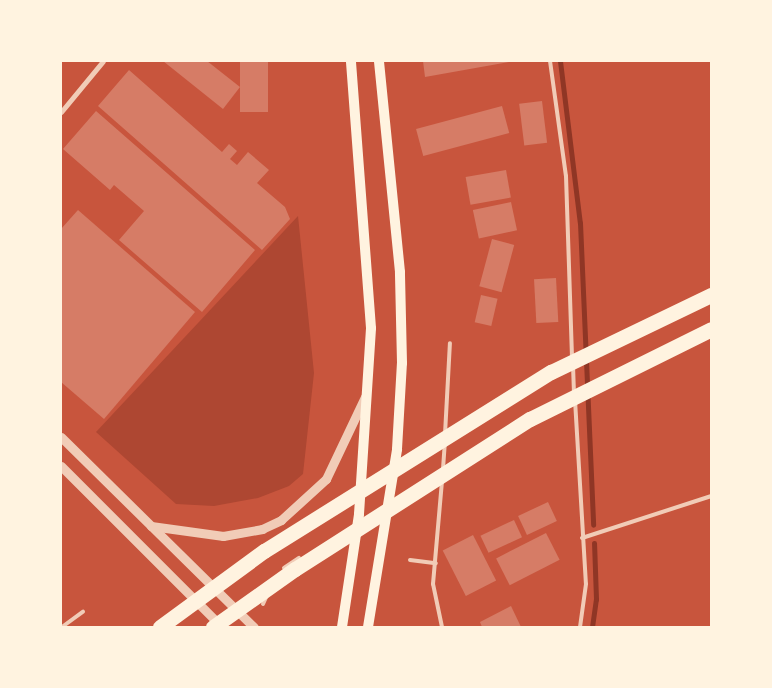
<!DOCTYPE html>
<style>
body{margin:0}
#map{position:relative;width:772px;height:688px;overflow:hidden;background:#c8553d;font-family:Roboto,sans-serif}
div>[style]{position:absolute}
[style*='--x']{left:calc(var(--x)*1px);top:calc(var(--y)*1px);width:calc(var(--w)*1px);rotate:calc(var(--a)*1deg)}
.green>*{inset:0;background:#ae4732}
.stream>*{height:5px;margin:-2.5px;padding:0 2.5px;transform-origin:2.5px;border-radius:2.5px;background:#8f3625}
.building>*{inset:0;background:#d67c66;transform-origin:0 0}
.service>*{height:4px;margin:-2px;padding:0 2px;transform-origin:2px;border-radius:2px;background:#f1ccb7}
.minor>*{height:5px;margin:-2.5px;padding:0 2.5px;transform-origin:2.5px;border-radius:2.5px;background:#f1ccb7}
.tertiary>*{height:9px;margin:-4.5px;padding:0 4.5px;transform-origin:4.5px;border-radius:4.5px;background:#f1ccb7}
.secondary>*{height:10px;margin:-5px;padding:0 5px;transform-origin:5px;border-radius:5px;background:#fff3e0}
.motorway>*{height:15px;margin:-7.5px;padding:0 7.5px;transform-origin:7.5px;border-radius:7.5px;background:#fff3e0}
span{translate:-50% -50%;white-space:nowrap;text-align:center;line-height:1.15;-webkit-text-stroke:4px #fff3e0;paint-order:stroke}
.frame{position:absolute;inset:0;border:62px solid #fff3e0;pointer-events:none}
</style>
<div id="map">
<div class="green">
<i style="clip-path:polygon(298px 216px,314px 373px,303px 474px,289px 486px,258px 498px,214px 506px,176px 504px,96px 432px)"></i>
</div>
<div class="stream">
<i style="--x:560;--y:61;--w:163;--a:83"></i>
<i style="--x:580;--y:223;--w:302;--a:87.5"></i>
<i style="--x:592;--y:627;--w:28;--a:-82"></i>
<i style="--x:596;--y:599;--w:56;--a:-92"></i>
</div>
<div class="building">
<i style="clip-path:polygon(163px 61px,207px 61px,240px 87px,223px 109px)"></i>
<i style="left:240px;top:61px;width:28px;height:51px"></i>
<i style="clip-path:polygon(423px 61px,509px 61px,509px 62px,425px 77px)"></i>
<i style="clip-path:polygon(129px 70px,222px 152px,229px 144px,237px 151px,230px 159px,237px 165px,248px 152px,269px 170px,257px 183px,285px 207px,290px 219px,262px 250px,98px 106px)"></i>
<i style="left:542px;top:101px;width:42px;height:23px;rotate:83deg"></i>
<i style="left:502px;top:106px;width:28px;height:89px;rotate:75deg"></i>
<i style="clip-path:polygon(96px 111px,255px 250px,202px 312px,119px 240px,144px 211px,114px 185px,110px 190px,63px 149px)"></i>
<i style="left:506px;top:170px;width:28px;height:41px;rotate:80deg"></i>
<i style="left:511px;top:202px;width:29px;height:39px;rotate:78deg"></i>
<i style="clip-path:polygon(78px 210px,195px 312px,104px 419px,61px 382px,61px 229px)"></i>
<i style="left:492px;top:239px;width:23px;height:49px;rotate:15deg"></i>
<i style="left:556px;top:278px;width:44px;height:22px;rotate:87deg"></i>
<i style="left:481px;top:295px;width:17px;height:28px;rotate:13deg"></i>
<i style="left:548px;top:502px;width:21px;height:33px;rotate:65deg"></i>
<i style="left:514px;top:520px;width:19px;height:37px;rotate:65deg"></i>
<i style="left:546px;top:533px;width:30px;height:56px;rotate:63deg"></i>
<i style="left:473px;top:535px;width:51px;height:34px;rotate:63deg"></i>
<i style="clip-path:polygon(511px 606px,521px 627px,482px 627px,480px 622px)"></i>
</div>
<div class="service">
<i style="--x:550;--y:61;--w:116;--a:82.1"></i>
<i style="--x:566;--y:176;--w:182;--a:88.1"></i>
<i style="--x:573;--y:365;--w:28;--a:88"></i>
<i style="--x:575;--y:400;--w:184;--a:86.6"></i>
<i style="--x:586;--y:584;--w:43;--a:97.9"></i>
<i style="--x:445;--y:434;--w:91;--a:-86.9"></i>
<i style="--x:443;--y:469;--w:26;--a:-86"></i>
<i style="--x:582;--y:538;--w:136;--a:-18"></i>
<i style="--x:410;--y:560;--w:26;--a:7"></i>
<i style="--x:284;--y:568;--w:18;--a:-34"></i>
<i style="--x:263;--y:604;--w:10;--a:-66"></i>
<i style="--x:62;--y:627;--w:26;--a:-36"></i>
<i style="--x:442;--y:627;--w:44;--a:-101.8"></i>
<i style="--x:433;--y:584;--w:103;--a:-85"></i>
</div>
<div class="minor">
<i style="--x:61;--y:112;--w:66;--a:-50.5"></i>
</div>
<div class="tertiary">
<i style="--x:61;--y:437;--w:271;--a:44.6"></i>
<i style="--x:61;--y:466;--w:225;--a:45"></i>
<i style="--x:151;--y:526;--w:73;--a:7.9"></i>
<i style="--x:223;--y:536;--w:40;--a:-10"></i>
<i style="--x:262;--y:529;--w:21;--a:-25"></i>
<i style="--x:281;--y:520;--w:61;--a:-42.3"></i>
<i style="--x:326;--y:479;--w:91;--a:-64.6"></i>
</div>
<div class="secondary">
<i style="--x:342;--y:627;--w:114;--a:-81.4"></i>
<i style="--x:359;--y:514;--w:186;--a:-86.3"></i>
<i style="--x:371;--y:328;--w:268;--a:-94.3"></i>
<i style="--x:368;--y:627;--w:180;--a:-80.7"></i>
<i style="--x:397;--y:449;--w:86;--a:-86.7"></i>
<i style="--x:402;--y:363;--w:91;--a:-91.3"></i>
<i style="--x:400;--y:272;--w:212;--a:-95.7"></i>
</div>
<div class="motorway">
<i style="--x:160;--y:627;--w:129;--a:-36.2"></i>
<i style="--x:264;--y:551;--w:338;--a:-32"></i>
<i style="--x:551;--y:372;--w:178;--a:-25.7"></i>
<i style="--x:213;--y:627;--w:100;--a:-35.3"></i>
<i style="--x:295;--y:569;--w:279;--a:-32.6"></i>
<i style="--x:530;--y:419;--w:202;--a:-26.4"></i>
</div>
<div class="frame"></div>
</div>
